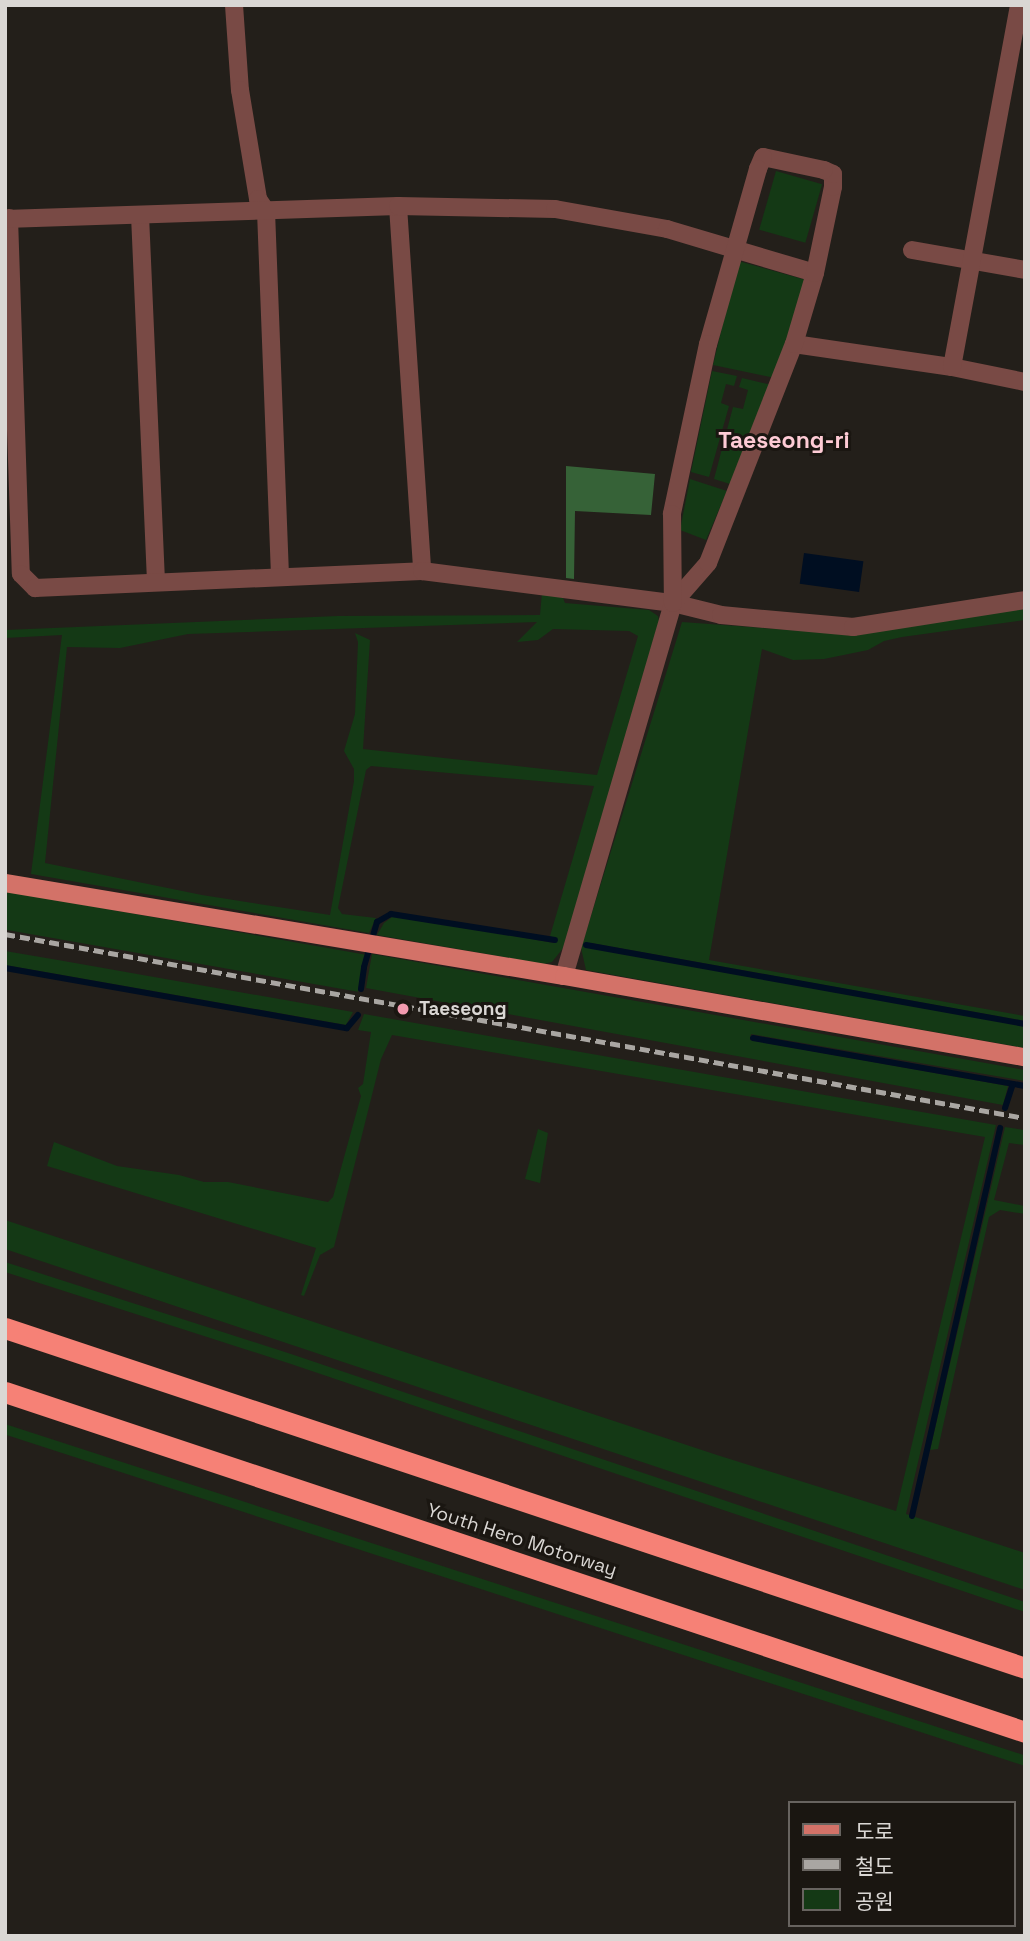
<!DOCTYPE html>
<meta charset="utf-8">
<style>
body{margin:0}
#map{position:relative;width:1030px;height:1941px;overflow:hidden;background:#231f1a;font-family:"Space Grotesk","Noto Sans KR",sans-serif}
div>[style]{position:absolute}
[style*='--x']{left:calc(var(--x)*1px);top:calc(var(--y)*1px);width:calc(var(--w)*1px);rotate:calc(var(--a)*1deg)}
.green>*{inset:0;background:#143915;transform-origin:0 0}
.forest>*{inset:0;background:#366237}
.water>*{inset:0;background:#000e21;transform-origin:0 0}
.stream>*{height:6px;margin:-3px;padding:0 3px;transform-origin:3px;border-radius:3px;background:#000e21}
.minor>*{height:18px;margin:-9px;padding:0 9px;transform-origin:9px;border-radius:9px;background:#794a45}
.primary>*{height:18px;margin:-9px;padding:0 9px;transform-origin:9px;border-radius:9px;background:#d37268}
.motorway>*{height:21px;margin:-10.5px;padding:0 10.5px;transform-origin:10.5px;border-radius:10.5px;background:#f68176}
.rail>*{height:5px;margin-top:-2.5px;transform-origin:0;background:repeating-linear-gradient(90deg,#a9a6a2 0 10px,transparent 0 15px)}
.dots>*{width:19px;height:19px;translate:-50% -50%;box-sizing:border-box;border:4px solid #1a1611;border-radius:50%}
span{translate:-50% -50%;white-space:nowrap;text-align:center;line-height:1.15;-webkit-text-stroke:6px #1a1611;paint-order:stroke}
.poi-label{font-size:19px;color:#dad7d4;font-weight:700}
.left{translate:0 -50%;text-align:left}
.street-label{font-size:19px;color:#dad7d4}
.quarter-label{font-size:23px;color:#fecbd5;font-weight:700}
.frame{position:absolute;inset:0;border:7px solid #dad7d4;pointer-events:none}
.legend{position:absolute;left:788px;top:1801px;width:228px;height:126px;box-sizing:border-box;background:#1a1611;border:2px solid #67635f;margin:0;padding:9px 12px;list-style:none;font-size:21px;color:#dad7d4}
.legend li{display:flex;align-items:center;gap:14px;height:35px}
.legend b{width:35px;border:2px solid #67635f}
</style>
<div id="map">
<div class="green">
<i style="left:776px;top:171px;width:48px;height:61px;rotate:16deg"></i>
<i style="clip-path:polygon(738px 261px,806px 280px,775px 378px,713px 365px)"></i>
<i style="clip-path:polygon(712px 371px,737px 376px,734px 386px,726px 384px,721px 403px,729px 406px,709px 477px,691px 472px)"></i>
<i style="clip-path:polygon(742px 378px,772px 385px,730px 484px,714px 479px,733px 407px,743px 409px,748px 390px,739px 387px)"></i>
<i style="clip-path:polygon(690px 479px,727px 491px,706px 540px,680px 530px)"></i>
<i style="clip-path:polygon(evenodd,542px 592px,563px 598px,565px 603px,649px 610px,658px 616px,659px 621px,564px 947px,552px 962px,544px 964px,377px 935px,384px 923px,392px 917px,406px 917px,554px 943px,557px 940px,550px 936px,594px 786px,371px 766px,366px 770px,338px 908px,342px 914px,376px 918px,369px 933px,31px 874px,62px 635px,5px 638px,5px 630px,338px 616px,540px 615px,542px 592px,537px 622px,517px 642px,538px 640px,553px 629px,629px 631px,638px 636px,597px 775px,363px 749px,370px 640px,355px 633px,358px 642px,355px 714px,344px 751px,354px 769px,354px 781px,330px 915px,202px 895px,45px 863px,67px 647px,120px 648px,188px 634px,537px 622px)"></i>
<i style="clip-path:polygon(1025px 608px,1025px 620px,902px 637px,884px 641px,868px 650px,824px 659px,793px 660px,762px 649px,709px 960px,1025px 1016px,1025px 1021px,591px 943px,589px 946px,1025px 1026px,1025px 1048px,586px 970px,581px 948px,682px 622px,845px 634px)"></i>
<i style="left:5px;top:891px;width:365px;height:38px;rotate:10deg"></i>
<i style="clip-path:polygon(5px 951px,58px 960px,353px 1012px,346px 1025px,5px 965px)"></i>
<i style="clip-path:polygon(372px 954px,1025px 1070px,1025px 1081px,751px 1034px,750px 1040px,1008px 1086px,1003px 1105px,366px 988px)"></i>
<i style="clip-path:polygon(364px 1014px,996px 1125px,906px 1514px,1025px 1553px,1025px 1590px,5px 1249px,5px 1220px,717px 1455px,896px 1511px,985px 1137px,392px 1035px,381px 1059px,334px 1247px,320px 1255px,304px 1296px,301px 1295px,316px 1248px,47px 1166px,54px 1142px,117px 1166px,179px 1175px,204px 1182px,228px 1182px,328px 1202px,333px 1197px,361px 1096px,358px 1088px,363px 1084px,371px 1032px,358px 1030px)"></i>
<i style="clip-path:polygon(1005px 1127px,1025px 1130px,1025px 1145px,1009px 1143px,994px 1200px,1025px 1206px,1025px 1214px,1000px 1210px,989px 1217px,938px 1449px,930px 1450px)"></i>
<i style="clip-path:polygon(538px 1129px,548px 1133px,540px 1183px,525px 1179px)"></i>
<i style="clip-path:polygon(5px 1262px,291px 1354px,1025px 1602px,1025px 1612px,288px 1363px,5px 1272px)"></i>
<i style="left:5px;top:1424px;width:1075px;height:10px;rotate:18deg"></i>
</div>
<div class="forest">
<i style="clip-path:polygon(566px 466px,655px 474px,651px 515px,575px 511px,574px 579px,566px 578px)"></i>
</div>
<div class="water">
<i style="left:804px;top:553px;width:60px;height:31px;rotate:8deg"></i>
</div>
<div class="stream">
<i style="--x:586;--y:945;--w:446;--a:10.2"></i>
<i style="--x:5;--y:968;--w:347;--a:10"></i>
<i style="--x:347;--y:1028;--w:17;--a:-50"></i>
<i style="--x:361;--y:989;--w:22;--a:-82"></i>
<i style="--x:364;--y:967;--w:47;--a:-73.9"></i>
<i style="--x:377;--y:922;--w:16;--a:-30"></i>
<i style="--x:391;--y:914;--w:166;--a:9"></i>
<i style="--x:753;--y:1038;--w:276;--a:10"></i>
<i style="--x:1005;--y:1108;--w:25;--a:-72"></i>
<i style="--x:912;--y:1516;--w:398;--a:-77.2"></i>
</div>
<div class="minor">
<i style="--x:234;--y:5;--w:85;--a:86"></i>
<i style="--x:240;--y:90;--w:110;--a:80.6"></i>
<i style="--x:258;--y:199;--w:14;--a:56"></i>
<i style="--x:266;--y:211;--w:364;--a:87.8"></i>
<i style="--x:398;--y:206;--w:366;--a:86.2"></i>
<i style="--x:140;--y:215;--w:367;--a:87.5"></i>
<i style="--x:9;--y:218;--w:356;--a:88.1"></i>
<i style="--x:21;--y:574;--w:20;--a:45"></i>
<i style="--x:35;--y:588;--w:387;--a:-2.5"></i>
<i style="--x:422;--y:571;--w:253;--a:7.3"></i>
<i style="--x:673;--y:603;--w:49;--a:14"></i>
<i style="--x:721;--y:615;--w:133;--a:5.2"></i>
<i style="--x:853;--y:627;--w:174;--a:-8.9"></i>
<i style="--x:5;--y:219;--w:393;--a:-1.9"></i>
<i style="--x:398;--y:206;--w:157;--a:1.1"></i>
<i style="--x:555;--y:209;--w:114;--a:10.1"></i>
<i style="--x:667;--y:229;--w:154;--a:16.6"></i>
<i style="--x:912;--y:250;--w:115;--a:10"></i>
<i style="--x:794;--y:344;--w:160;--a:8.3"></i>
<i style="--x:952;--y:367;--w:75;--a:11.6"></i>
<i style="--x:952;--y:367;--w:368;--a:-79.5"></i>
<i style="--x:564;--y:976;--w:389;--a:-73.7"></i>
<i style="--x:673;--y:603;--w:53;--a:-48.8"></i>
<i style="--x:708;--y:563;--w:235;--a:-68.6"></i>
<i style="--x:794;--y:344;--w:74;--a:-73.5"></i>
<i style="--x:815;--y:273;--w:88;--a:-78.2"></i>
<i style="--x:833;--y:187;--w:13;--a:-90"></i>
<i style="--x:833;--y:174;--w:10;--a:-156"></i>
<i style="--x:824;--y:170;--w:62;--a:-168"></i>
<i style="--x:763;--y:157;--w:13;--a:113"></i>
<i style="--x:758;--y:169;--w:182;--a:105.9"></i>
<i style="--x:708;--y:344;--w:174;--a:102"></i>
<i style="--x:672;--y:514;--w:89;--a:89.4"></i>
</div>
<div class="primary">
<i style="--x:5;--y:883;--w:567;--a:9.45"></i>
<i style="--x:564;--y:976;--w:468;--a:10"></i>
</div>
<div class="motorway">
<i style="--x:5;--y:1328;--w:1075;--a:18.43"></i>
<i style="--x:5;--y:1392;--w:1075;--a:18.43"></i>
</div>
<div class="rail">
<i style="--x:5;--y:934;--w:1036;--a:10.23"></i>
</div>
<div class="dots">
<i style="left:403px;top:1009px;background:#f29aaf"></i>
</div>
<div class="poi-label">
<span class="left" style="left:419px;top:1009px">Taeseong</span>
</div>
<div class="street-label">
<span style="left:522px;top:1540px;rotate:18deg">Youth Hero Motorway</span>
</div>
<div class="quarter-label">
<span style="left:784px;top:440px">Taeseong-ri</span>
</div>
<div class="frame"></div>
<ul class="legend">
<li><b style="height:9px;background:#d37268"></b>도로</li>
<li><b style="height:9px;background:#a9a6a2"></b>철도</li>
<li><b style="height:19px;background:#143915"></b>공원</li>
</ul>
</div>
